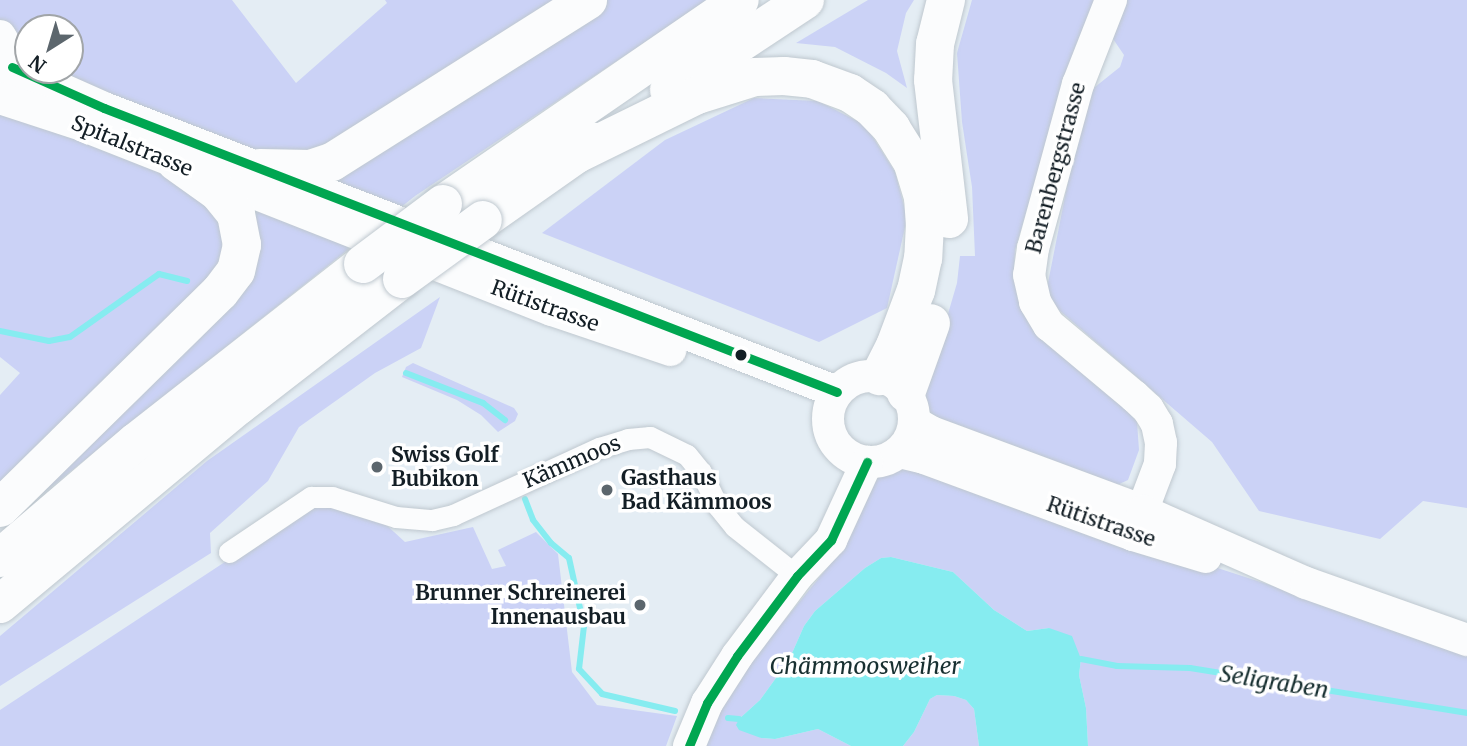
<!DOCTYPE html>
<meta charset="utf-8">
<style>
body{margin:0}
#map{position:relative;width:1467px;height:746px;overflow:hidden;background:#e4edf4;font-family:Merriweather,serif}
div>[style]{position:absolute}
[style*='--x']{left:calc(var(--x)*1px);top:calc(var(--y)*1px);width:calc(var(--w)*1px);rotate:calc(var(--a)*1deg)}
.green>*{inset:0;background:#cbd2f6}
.water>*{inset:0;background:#86ecf0}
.stream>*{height:6px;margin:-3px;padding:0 3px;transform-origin:3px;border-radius:3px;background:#86ecf0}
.roads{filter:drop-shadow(0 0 2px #bfc8cf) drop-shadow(0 0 2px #bfc8cf)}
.street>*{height:21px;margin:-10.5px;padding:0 10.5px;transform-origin:10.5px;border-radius:10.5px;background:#fbfcfd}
.secondary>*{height:32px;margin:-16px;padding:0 16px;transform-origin:16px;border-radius:16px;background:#fbfcfd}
.secondary>.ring{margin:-16px;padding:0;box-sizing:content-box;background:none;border:32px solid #fbfcfd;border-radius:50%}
.highway>*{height:38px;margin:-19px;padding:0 19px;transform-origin:19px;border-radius:19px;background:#fbfcfd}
.bridges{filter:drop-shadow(0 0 2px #bfc8cf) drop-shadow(0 0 2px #bfc8cf)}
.highway-bridge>*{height:38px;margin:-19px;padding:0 19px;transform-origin:19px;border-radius:19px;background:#fbfcfd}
.bus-1>*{height:9px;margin:-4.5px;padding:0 4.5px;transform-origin:4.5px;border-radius:4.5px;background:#00a651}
.dots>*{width:19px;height:19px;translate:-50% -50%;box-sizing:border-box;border:4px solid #fff;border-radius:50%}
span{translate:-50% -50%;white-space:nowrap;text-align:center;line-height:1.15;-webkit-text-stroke:7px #fff;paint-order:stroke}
.street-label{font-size:21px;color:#131e25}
.poi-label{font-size:21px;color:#131e25;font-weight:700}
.left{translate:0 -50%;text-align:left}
.right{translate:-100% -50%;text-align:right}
.water-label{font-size:23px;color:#183031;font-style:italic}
.north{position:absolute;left:14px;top:14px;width:70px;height:70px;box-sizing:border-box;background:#fff;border:2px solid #a1a5a8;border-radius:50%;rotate:217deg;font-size:19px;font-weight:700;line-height:28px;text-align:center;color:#131e25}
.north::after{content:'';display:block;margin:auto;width:24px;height:32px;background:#5c666d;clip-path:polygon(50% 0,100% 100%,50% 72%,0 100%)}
</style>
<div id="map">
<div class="green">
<i style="clip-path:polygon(evenodd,0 0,232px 0,296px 83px,387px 3px,385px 0,708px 0,415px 196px,36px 499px,0 488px,0 395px,20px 373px,0 357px,0 0,28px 28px,70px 28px,70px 70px,28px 70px,28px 28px)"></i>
<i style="clip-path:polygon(868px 0,914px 0,906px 13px,897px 51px,907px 88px,886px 73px,835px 47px,796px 43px)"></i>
<i style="clip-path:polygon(972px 0,1097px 0,1066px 80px,1015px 250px,1014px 267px,1015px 283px,1137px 422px,1139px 450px,1128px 480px,1115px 486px,945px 428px,925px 412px,918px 386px,943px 331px,957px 283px,960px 256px,975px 256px,972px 187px,962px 122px,957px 53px)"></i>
<i style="clip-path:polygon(1123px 0,1467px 0,1467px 508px,1423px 501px,1380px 539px,1259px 511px,1212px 442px,1052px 304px,1046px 293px,1085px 95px,1120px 67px,1124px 55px,1107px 30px)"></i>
<i style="clip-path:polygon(754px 98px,818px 101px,865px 125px,895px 172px,907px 218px,887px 308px,819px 342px,542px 233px,665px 140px)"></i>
<i style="clip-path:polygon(440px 297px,421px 348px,375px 373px,299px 427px,268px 481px,210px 533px,211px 553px,0 686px,0 636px,207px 461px)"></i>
<i style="clip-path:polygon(413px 363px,514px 408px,518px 414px,515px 421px,498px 432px,481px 415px,457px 400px,402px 377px,406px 367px)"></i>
<i style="clip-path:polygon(898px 464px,1371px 618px,1467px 653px,1467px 746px,1088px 746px,1086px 708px,1079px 675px,1081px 659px,1049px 628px,1027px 631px,994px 610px,953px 572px,891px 557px,881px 558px,865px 568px,815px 611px,804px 626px,789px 660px,760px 700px,739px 719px,761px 738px,775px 739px,818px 729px,851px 746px,703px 746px,709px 727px,741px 673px,828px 567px,873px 478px)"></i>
<i style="clip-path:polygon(319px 503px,382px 521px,405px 542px,473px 527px,492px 569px,506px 566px,498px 550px,536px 532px,558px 554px,572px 672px,597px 705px,677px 716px,666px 746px,0 746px,0 710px,307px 508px)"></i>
<i style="clip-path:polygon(937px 695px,954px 696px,966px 700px,974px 709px,979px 746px,903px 746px,914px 732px,930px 699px)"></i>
</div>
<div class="water">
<i style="clip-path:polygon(891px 557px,953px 572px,994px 610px,1027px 631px,1049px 628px,1072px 636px,1081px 659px,1079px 675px,1086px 708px,1088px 746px,979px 746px,974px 709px,966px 700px,954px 696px,937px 695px,930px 699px,914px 732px,903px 746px,851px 746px,818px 729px,775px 739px,761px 738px,739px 730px,736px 725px,739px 719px,760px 700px,789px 660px,804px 626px,815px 611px,865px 568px,881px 558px)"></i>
</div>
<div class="stream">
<i style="--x:0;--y:331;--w:50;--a:11.5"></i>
<i style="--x:49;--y:341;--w:21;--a:-11"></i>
<i style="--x:70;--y:337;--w:109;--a:-35.3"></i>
<i style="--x:159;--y:274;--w:29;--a:14"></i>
<i style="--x:406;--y:373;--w:83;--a:21.3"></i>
<i style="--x:483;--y:403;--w:28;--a:38"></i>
<i style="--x:525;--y:499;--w:22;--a:69"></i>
<i style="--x:533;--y:520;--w:29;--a:52"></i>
<i style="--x:551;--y:543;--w:23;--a:40"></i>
<i style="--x:569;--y:558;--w:70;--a:77.6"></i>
<i style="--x:584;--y:626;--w:43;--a:96.6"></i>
<i style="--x:579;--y:669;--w:34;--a:47"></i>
<i style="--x:602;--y:694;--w:75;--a:13.1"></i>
<i style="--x:1081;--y:659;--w:37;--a:11"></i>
<i style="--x:1117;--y:666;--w:73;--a:1.6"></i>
<i style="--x:1190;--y:668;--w:281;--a:9.2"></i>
<i style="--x:728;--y:718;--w:11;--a:5"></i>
</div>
<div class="roads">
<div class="street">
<i style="--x:229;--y:552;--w:99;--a:-33.9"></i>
<i style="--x:311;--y:497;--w:21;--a:0"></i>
<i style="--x:332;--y:497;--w:67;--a:17.4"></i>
<i style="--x:396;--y:517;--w:36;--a:5"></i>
<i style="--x:432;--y:520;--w:22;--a:-13"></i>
<i style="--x:453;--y:515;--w:161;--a:-24.7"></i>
<i style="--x:599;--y:448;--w:30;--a:-17"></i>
<i style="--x:628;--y:439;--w:22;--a:-5"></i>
<i style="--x:650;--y:437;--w:41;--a:25.9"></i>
<i style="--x:687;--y:455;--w:22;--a:51"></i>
<i style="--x:701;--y:472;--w:37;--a:64"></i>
<i style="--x:717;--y:505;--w:28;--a:51"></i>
<i style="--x:735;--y:527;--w:79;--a:38.3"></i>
</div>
<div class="secondary">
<i style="--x:1111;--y:0;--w:90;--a:111.4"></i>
<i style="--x:1078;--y:84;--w:170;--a:105.3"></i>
<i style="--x:1033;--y:248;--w:27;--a:98"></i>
<i style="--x:1029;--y:275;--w:28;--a:77"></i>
<i style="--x:1035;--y:302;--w:27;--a:59"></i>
<i style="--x:1049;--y:325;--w:111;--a:39.9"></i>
<i style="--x:1134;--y:396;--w:19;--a:43"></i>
<i style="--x:1148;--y:409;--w:17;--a:59"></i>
<i style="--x:1157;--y:424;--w:19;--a:78"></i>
<i style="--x:1161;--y:443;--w:21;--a:93"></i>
<i style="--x:1160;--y:464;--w:76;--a:110.8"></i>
<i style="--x:0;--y:36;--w:21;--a:59"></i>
<i style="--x:11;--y:54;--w:13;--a:86"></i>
<i style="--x:12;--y:67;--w:20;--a:108"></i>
<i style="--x:12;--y:67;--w:101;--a:24"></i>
<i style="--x:104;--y:108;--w:786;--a:21.18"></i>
<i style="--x:0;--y:98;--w:86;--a:18.2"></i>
<i style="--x:82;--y:125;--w:505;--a:21.49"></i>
<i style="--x:552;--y:310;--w:125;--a:18.7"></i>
<i class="ring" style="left:828px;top:376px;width:54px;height:54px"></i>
<i style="--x:914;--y:422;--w:20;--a:30"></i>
<i style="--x:931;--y:432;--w:226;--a:20.4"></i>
<i style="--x:1143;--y:511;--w:178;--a:23.8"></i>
<i style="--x:1306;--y:583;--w:171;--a:19.5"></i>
<i style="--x:899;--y:452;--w:26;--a:13"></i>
<i style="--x:924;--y:458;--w:223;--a:20.2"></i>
<i style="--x:1133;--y:535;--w:76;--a:16.8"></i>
<i style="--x:689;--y:746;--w:47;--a:-67.3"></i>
<i style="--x:707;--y:703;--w:56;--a:-57.4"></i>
<i style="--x:737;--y:656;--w:100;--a:-53.1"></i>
<i style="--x:797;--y:576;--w:50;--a:-46.6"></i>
<i style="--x:831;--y:540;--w:86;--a:-65.2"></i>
</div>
<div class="highway">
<i style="--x:946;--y:0;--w:45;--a:104"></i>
<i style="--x:935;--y:44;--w:36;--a:93"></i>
<i style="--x:933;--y:80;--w:140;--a:83.4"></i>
<i style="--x:669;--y:90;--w:163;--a:-33.5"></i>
<i style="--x:571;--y:157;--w:140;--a:-26.2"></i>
<i style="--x:697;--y:95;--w:61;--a:-17.2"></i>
<i style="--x:755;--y:77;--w:29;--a:-2"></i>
<i style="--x:784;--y:76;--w:28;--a:6"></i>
<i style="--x:812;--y:79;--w:40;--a:20.2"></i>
<i style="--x:850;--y:93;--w:27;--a:34"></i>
<i style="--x:872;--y:108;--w:28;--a:46"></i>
<i style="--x:891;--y:128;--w:39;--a:58"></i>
<i style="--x:912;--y:161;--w:38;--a:73"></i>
<i style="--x:923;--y:197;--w:27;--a:86"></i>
<i style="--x:925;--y:224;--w:34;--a:93"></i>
<i style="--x:923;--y:258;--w:33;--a:102"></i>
<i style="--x:916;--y:290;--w:60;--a:110.6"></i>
<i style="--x:895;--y:346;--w:34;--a:117"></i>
<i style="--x:260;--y:168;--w:50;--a:1.1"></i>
<i style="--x:310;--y:169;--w:23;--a:-18"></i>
<i style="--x:332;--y:162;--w:303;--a:-32.3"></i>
<i style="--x:443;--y:204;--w:360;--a:-34.5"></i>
<i style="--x:483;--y:220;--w:136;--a:-35.1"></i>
<i style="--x:906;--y:393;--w:74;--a:-70.3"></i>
<i style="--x:0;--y:508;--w:308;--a:-44.5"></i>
<i style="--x:220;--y:292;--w:26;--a:-53"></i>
<i style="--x:236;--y:271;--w:27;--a:-77"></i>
<i style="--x:242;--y:245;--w:32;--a:-101"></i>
<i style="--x:236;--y:214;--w:28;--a:-129"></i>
<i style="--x:218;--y:192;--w:52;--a:-144.5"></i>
<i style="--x:0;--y:558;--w:179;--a:-40.5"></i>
<i style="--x:136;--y:442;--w:288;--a:-38.1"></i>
<i style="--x:0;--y:604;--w:310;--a:-39.8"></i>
<i style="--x:238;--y:406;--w:207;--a:-37.8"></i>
</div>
</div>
<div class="bridges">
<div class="highway-bridge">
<i style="--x:363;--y:264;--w:100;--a:-36.9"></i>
<i style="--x:402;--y:279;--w:100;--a:-36.1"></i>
</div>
</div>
<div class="bus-1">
<i style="--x:12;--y:67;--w:101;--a:24"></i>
<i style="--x:104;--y:108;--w:786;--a:21.18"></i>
<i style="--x:689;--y:746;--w:47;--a:-67.3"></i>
<i style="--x:707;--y:703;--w:56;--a:-57.4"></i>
<i style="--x:737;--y:656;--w:100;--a:-53.1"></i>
<i style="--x:797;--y:576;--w:50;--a:-46.6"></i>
<i style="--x:831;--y:540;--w:86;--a:-65.2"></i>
</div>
<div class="dots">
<i style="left:741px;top:355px;background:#131e25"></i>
<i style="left:377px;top:467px;background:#5c666d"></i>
<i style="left:607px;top:490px;background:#5c666d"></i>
<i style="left:640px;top:605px;background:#5c666d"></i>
</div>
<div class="street-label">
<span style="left:132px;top:146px;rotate:22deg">Spitalstrasse</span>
<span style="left:1056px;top:168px;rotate:-75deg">Barenbergstrasse</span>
<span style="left:545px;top:306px;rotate:20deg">Rütistrasse</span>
<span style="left:572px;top:462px;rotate:-23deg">Kämmoos</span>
<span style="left:1101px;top:522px;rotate:19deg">Rütistrasse</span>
</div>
<div class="poi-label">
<span class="left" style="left:391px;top:467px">Swiss Golf<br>Bubikon</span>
<span class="left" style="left:621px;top:490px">Gasthaus<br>Bad Kämmoos</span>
<span class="right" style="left:626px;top:605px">Brunner Schreinerei<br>Innenausbau</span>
</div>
<div class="water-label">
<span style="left:865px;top:666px">Chämmoosweiher</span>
<span style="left:1274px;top:682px;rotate:9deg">Seligraben</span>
</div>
<div class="north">N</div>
</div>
